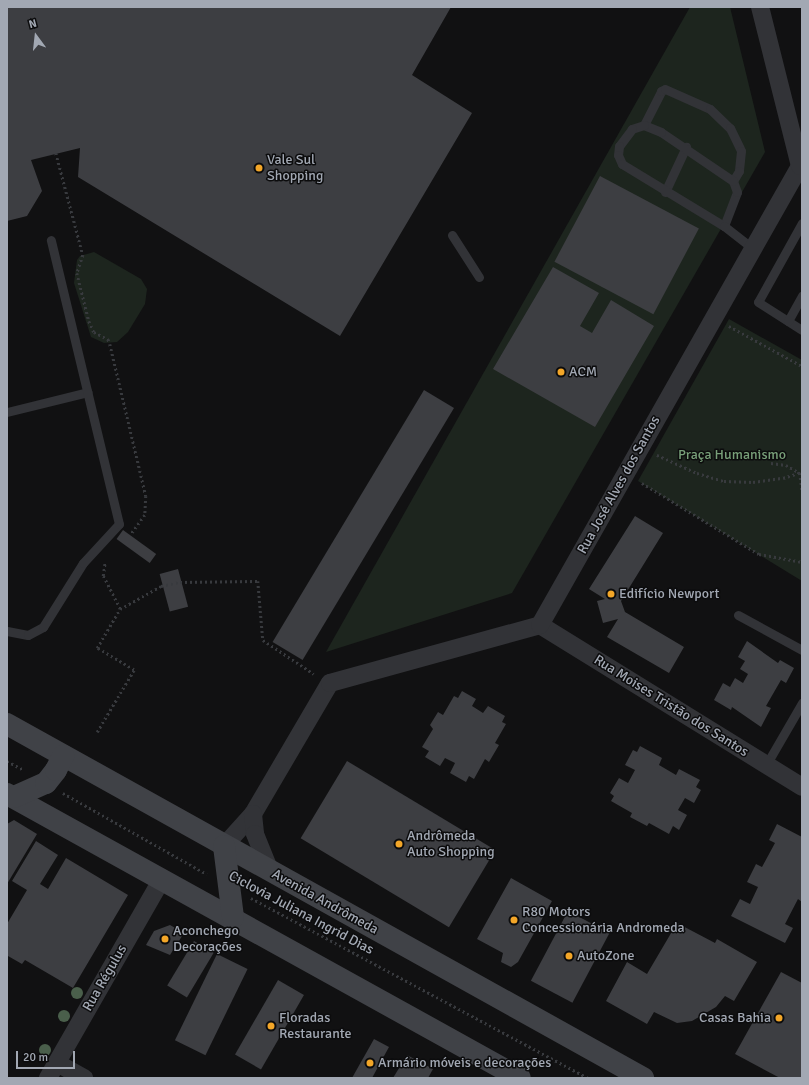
<!DOCTYPE html>
<meta charset="utf-8">
<style>
body{margin:0}
#map{position:relative;width:809px;height:1085px;overflow:hidden;background:#111112;font-family:Signika,sans-serif}
div>[style]{position:absolute}
[style*='--x']{left:calc(var(--x)*1px);top:calc(var(--y)*1px);width:calc(var(--w)*1px);rotate:calc(var(--a)*1deg)}
.green>*{inset:0;background:#1d251e}
.building>*{inset:0;background:#3d3e42;transform-origin:0 0}
.path>*{height:2.5px;margin-top:-1.25px;transform-origin:0;background:repeating-linear-gradient(90deg,#383a3e 0 2px,transparent 0 5px)}
.lane>*{height:9px;margin:-4.5px;padding:0 4.5px;transform-origin:4.5px;border-radius:4.5px;background:#323337}
.street>*{height:18px;margin:-9px;padding:0 9px;transform-origin:9px;border-radius:9px;background:#323337}
.secondary>*{height:22px;margin:-11px;padding:0 11px;transform-origin:11px;border-radius:11px;background:#404247}
.trees>*{width:12px;height:12px;margin:-6px;border-radius:50%;background:#4a5f4b}
.dots>*{width:11px;height:11px;translate:-50% -50%;box-sizing:border-box;border:2px solid #0c0c0d;border-radius:50%}
span{translate:-50% -50%;white-space:nowrap;text-align:center;line-height:1.15;-webkit-text-stroke:3px #0c0c0d;paint-order:stroke}
.poi-label{font-size:14px;color:#a2a8b3}
.left{translate:0 -50%;text-align:left}
.right{translate:-100% -50%;text-align:right}
.park-label{font-size:14px;color:#789f79}
.street-label{font-size:14px;color:#a2a8b3}
.frame{position:absolute;inset:0;border:8px solid #a2a8b3;pointer-events:none}
.north{position:absolute;left:16px;top:16px;width:40px;height:40px;-webkit-text-stroke:3px #0c0c0d;paint-order:stroke;rotate:345deg;font-size:11px;font-weight:700;line-height:16px;text-align:center;color:#a2a8b3}
.north::after{content:'';display:block;margin:auto;width:14px;height:18px;background:#a2a8b3;clip-path:polygon(50% 0,100% 100%,50% 72%,0 100%)}
.scale{position:absolute;left:16px;top:1051px;width:59px;height:18px;box-sizing:border-box;border:2px solid #a2a8b3;border-top:0;padding-left:5px;font-size:12px;line-height:14px;white-space:nowrap;color:#a2a8b3;-webkit-text-stroke:3px #0c0c0d;paint-order:stroke}
</style>
<div id="map">
<div class="green">
<i style="clip-path:polygon(690px 7px,730px 7px,765px 152px,512px 593px,326px 652px)"></i>
<i style="clip-path:polygon(94px 252px,141px 279px,147px 289px,145px 304px,128px 332px,117px 342px,104px 343px,91px 337px,74px 283px,77px 260px,80px 256px)"></i>
<i style="clip-path:polygon(729px 319px,802px 360px,802px 581px,638px 481px)"></i>
</div>
<div class="building">
<i style="clip-path:polygon(7px 7px,451px 7px,412px 75px,472px 113px,340px 336px,78px 177px,80px 148px,31px 160px,42px 191px,27px 216px,7px 221px)"></i>
<i style="left:600px;top:176px;width:112px;height:97px;rotate:28deg"></i>
<i style="clip-path:polygon(553px 267px,599px 293px,580px 326px,592px 333px,611px 300px,654px 326px,595px 427px,493px 369px)"></i>
<i style="left:424px;top:390px;width:35px;height:294px;rotate:31deg"></i>
<i style="clip-path:polygon(635px 516px,663px 533px,621px 601px,625px 612px,684px 647px,669px 673px,607px 637px,618px 619px,603px 623px,597px 601px,605px 599px,589px 589px)"></i>
<i style="left:123px;top:530px;width:41px;height:11px;rotate:36deg"></i>
<i style="left:178px;top:569px;width:39px;height:19px;rotate:75deg"></i>
<i style="clip-path:polygon(747px 641px,778px 663px,780px 660px,794px 668px,786px 683px,781px 680px,766px 706px,771px 708px,761px 727px,732px 707px,731px 710px,714px 700px,723px 683px,730px 687px,735px 678px,743px 683px,748px 674px,740px 669px,745px 661px,738px 657px)"></i>
<i style="clip-path:polygon(462px 691px,476px 699px,472px 706px,483px 713px,488px 706px,505px 716px,502px 722px,506px 724px,495px 743px,499px 745px,489px 762px,485px 759px,474px 779px,469px 776px,466px 782px,450px 773px,455px 763px,445px 758px,440px 766px,425px 757px,429px 751px,422px 747px,433px 729px,430px 725px,438px 712px,443px 715px,454px 696px,458px 698px)"></i>
<i style="clip-path:polygon(640px 746px,662px 758px,659px 765px,676px 775px,679px 769px,700px 780px,696px 787px,701px 790px,694px 803px,685px 798px,678px 810px,687px 815px,679px 830px,673px 826px,669px 834px,649px 823px,647px 826px,630px 817px,632px 813px,611px 801px,614px 796px,610px 793px,619px 778px,628px 783px,635px 770px,625px 765px,633px 750px,637px 752px)"></i>
<i style="left:347px;top:761px;width:173px;height:90px;rotate:31deg"></i>
<i style="clip-path:polygon(14px 820px,37px 834px,7px 884px,7px 824px)"></i>
<i style="clip-path:polygon(777px 824px,802px 837px,802px 902px,798px 899px,785px 924px,793px 928px,785px 943px,731px 916px,740px 899px,750px 904px,758px 887px,747px 882px,756px 864px,762px 867px,775px 843px,769px 840px)"></i>
<i style="clip-path:polygon(36px 841px,58px 855px,40px 884px,48px 889px,66px 858px,128px 895px,73px 988px,25px 960px,22px 964px,8px 956px,7px 952px,7px 924px,27px 890px,12px 881px)"></i>
<i style="clip-path:polygon(511px 878px,552px 901px,518px 962px,511px 967px,501px 962px,503px 953px,477px 939px)"></i>
<i style="left:568px;top:911px;width:47px;height:79px;rotate:28deg"></i>
<i style="clip-path:polygon(677px 923px,715px 943px,717px 939px,757px 962px,734px 1001px,725px 996px,716px 1007px,692px 1021px,677px 1023px,654px 1012px,647px 1024px,606px 1001px,627px 962px,647px 974px)"></i>
<i style="clip-path:polygon(170px 925px,184px 933px,170px 955px,146px 945px,154px 931px)"></i>
<i style="left:194px;top:941px;width:23px;height:52px;rotate:31deg"></i>
<i style="left:217px;top:954px;width:34px;height:96px;rotate:26deg"></i>
<i style="clip-path:polygon(781px 972px,802px 983px,802px 1078px,780px 1078px,735px 1054px)"></i>
<i style="left:278px;top:980px;width:30px;height:86px;rotate:30deg"></i>
<i style="clip-path:polygon(374px 1039px,389px 1047px,372px 1078px,352px 1078px)"></i>
<i style="clip-path:polygon(407px 1055px,433px 1069px,428px 1078px,393px 1078px)"></i>
</div>
<div class="path">
<i style="--x:56;--y:153;--w:106;--a:75.2"></i>
<i style="--x:83;--y:255;--w:19;--a:108"></i>
<i style="--x:77;--y:273;--w:49;--a:76"></i>
<i style="--x:89;--y:321;--w:12;--a:66"></i>
<i style="--x:94;--y:332;--w:16;--a:27"></i>
<i style="--x:108;--y:339;--w:5;--a:68"></i>
<i style="--x:110;--y:344;--w:156;--a:76.7"></i>
<i style="--x:146;--y:496;--w:19;--a:93"></i>
<i style="--x:145;--y:515;--w:24;--a:126"></i>
<i style="--x:729;--y:326;--w:83;--a:28.7"></i>
<i style="--x:657;--y:455;--w:44;--a:24.2"></i>
<i style="--x:697;--y:473;--w:28;--a:17"></i>
<i style="--x:724;--y:481;--w:29;--a:2"></i>
<i style="--x:753;--y:482;--w:30;--a:-8"></i>
<i style="--x:783;--y:478;--w:20;--a:-18"></i>
<i style="--x:771;--y:463;--w:15;--a:8"></i>
<i style="--x:786;--y:465;--w:16;--a:30"></i>
<i style="--x:800;--y:473;--w:17;--a:83"></i>
<i style="--x:642;--y:483;--w:137;--a:31.3"></i>
<i style="--x:759;--y:554;--w:44;--a:10.5"></i>
<i style="--x:120;--y:609;--w:47;--a:-29.3"></i>
<i style="--x:161;--y:586;--w:19;--a:-12"></i>
<i style="--x:180;--y:582;--w:78;--a:-0.7"></i>
<i style="--x:258;--y:581;--w:59;--a:85.2"></i>
<i style="--x:263;--y:640;--w:61;--a:33.7"></i>
<i style="--x:97;--y:732;--w:72;--a:-59.2"></i>
<i style="--x:134;--y:670;--w:43;--a:-149.3"></i>
<i style="--x:97;--y:648;--w:45;--a:-59.5"></i>
<i style="--x:120;--y:609;--w:37;--a:-117"></i>
<i style="--x:103;--y:576;--w:14;--a:-82"></i>
<i style="--x:7;--y:761;--w:19;--a:28"></i>
<i style="--x:63;--y:793;--w:165;--a:29.4"></i>
<i style="--x:251;--y:898;--w:382;--a:28.1"></i>
</div>
<div class="lane">
<i style="--x:644;--y:125;--w:38;--a:-63"></i>
<i style="--x:661;--y:91;--w:4;--a:-27"></i>
<i style="--x:665;--y:89;--w:49;--a:24"></i>
<i style="--x:710;--y:109;--w:28;--a:44"></i>
<i style="--x:730;--y:128;--w:25;--a:64"></i>
<i style="--x:741;--y:151;--w:20;--a:96"></i>
<i style="--x:739;--y:171;--w:12;--a:121"></i>
<i style="--x:665;--y:192;--w:50;--a:-65"></i>
<i style="--x:802;--y:223;--w:90;--a:119.1"></i>
<i style="--x:758;--y:302;--w:52;--a:32.5"></i>
<i style="--x:724;--y:226;--w:36;--a:-69"></i>
<i style="--x:737;--y:192;--w:12;--a:-110"></i>
<i style="--x:733;--y:181;--w:87;--a:-145.8"></i>
<i style="--x:661;--y:132;--w:18;--a:-158"></i>
<i style="--x:644;--y:125;--w:13;--a:162"></i>
<i style="--x:632;--y:129;--w:21;--a:127"></i>
<i style="--x:619;--y:146;--w:9;--a:96"></i>
<i style="--x:618;--y:155;--w:10;--a:66"></i>
<i style="--x:622;--y:164;--w:119;--a:31.3"></i>
<i style="--x:724;--y:226;--w:37;--a:38"></i>
<i style="--x:452;--y:235;--w:50;--a:57.3"></i>
<i style="--x:788;--y:321;--w:29;--a:-61"></i>
<i style="--x:7;--y:412;--w:83;--a:-13.9"></i>
<i style="--x:738;--y:615;--w:73;--a:28.7"></i>
<i style="--x:7;--y:631;--w:21;--a:11"></i>
<i style="--x:28;--y:635;--w:17;--a:-28"></i>
<i style="--x:43;--y:627;--w:75;--a:-58"></i>
<i style="--x:83;--y:563;--w:53;--a:-47.3"></i>
<i style="--x:119;--y:524;--w:292;--a:-103.5"></i>
<i style="--x:766;--y:765;--w:72;--a:-59.9"></i>
</div>
<div class="street">
<i style="--x:540;--y:625;--w:308;--a:31.7"></i>
<i style="--x:253;--y:814;--w:152;--a:-59.6"></i>
<i style="--x:330;--y:683;--w:218;--a:-15.4"></i>
<i style="--x:540;--y:625;--w:528;--a:-60.47"></i>
<i style="--x:800;--y:166;--w:164;--a:-104.1"></i>
<i style="--x:224;--y:846;--w:43;--a:-47.8"></i>
<i style="--x:253;--y:814;--w:20;--a:84"></i>
<i style="--x:255;--y:834;--w:40;--a:68"></i>
<i style="--x:57;--y:1063;--w:31;--a:29"></i>
<i style="--x:48;--y:1078;--w:229;--a:-60.2"></i>
</div>
<div class="secondary">
<i style="--x:7;--y:724;--w:728;--a:29.1"></i>
<i style="--x:7;--y:794;--w:586;--a:28.97"></i>
<i style="--x:14;--y:797;--w:35;--a:-24"></i>
<i style="--x:46;--y:783;--w:16;--a:-52"></i>
<i style="--x:56;--y:770;--w:16;--a:-63"></i>
<i style="--x:224;--y:846;--w:72;--a:82.8"></i>
</div>
<div class="trees">
<i style="left:77px;top:993px"></i>
<i style="left:64px;top:1016px"></i>
<i style="left:45px;top:1050px"></i>
</div>
<div class="dots">
<i style="left:259px;top:168px;background:#f3a628"></i>
<i style="left:561px;top:372px;background:#f3a628"></i>
<i style="left:611px;top:594px;background:#f3a628"></i>
<i style="left:399px;top:844px;background:#f3a628"></i>
<i style="left:514px;top:920px;background:#f3a628"></i>
<i style="left:165px;top:939px;background:#f3a628"></i>
<i style="left:569px;top:956px;background:#f3a628"></i>
<i style="left:779px;top:1018px;background:#f3a628"></i>
<i style="left:271px;top:1026px;background:#f3a628"></i>
<i style="left:370px;top:1063px;background:#f3a628"></i>
</div>
<div class="poi-label">
<span class="left" style="left:267px;top:168px">Vale Sul<br>Shopping</span>
<span class="left" style="left:569px;top:372px">ACM</span>
<span class="left" style="left:619px;top:594px">Edifício Newport</span>
<span class="left" style="left:407px;top:844px">Andrômeda<br>Auto Shopping</span>
<span class="left" style="left:522px;top:920px">R80 Motors<br>Concessionária Andromeda</span>
<span class="left" style="left:173px;top:939px">Aconchego<br>Decorações</span>
<span class="left" style="left:577px;top:956px">AutoZone</span>
<span class="left" style="left:279px;top:1026px">Floradas<br>Restaurante</span>
<span class="right" style="left:771px;top:1018px">Casas Bahia</span>
<span class="left" style="left:378px;top:1063px">Armário móveis e decorações</span>
</div>
<div class="park-label">
<span style="left:732px;top:455px">Praça Humanismo</span>
</div>
<div class="street-label">
<span style="left:619px;top:485px;rotate:-61deg">Rua José Alves dos Santos</span>
<span style="left:671px;top:706px;rotate:32deg">Rua Moises Tristão dos Santos</span>
<span style="left:325px;top:902px;rotate:29deg">Avenida Andrômeda</span>
<span style="left:301px;top:913px;rotate:28deg">Ciclovia Juliana Ingrid Dias</span>
<span style="left:105px;top:978px;rotate:-60deg">Rua Régulus</span>
</div>
<div class="frame"></div>
<div class="north">N</div>
<div class="scale">20 m</div>
</div>
